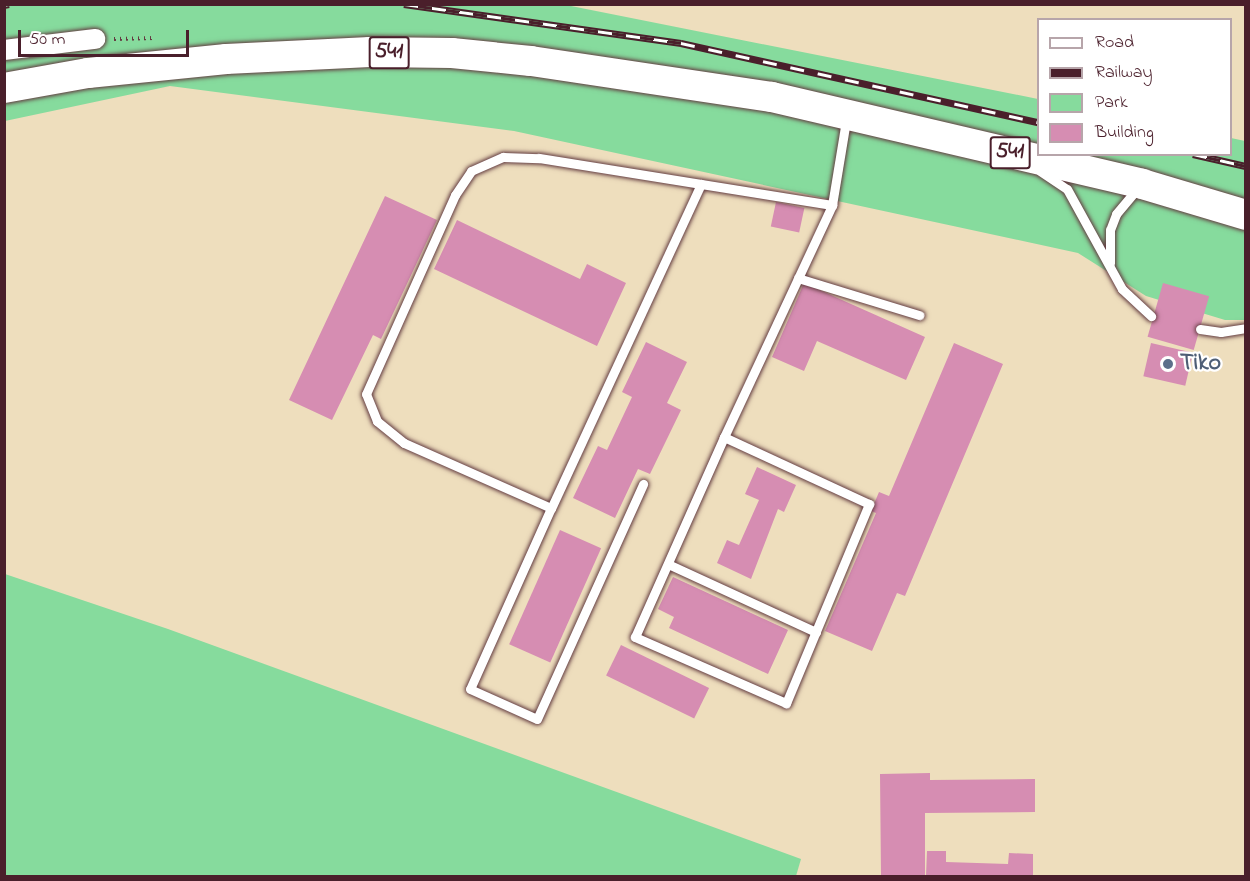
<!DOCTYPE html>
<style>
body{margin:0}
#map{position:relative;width:1250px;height:881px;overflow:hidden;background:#eedebd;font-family:"Indie Flower",sans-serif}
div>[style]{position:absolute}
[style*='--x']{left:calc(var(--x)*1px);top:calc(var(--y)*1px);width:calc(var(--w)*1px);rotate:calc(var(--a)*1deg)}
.green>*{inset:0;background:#86db9d}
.building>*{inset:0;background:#d68db2;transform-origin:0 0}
.path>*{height:4px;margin-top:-2px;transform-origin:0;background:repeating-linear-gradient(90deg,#633c41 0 1.5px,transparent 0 6px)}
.roads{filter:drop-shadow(0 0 2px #633c41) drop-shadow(0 0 2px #633c41)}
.lane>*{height:9px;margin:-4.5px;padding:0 4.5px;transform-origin:4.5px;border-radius:4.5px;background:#fff}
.street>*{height:20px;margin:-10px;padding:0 10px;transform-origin:10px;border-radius:10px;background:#fff}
.primary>*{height:30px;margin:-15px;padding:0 15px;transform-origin:15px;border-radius:15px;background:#fff}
.rail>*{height:7px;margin-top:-3.5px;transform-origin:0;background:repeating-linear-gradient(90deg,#fff 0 14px,#4a1f2b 0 28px);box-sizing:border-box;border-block:2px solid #4a1f2b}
.dots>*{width:16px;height:16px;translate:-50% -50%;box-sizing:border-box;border:3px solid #fff;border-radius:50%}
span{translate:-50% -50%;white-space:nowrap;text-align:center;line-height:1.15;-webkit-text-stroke:4.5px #fff;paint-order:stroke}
.shield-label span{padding:2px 4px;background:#fff;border:2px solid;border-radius:4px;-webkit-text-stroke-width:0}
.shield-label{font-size:22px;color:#4a1f2b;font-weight:700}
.service-label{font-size:24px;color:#4e5e75;font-weight:700}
.left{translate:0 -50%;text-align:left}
.frame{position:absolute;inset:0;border:6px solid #4a1f2b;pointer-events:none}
.legend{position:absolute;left:1037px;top:18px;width:195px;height:138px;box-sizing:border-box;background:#fff;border:2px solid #b7a5aa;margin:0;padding:8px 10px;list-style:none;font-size:18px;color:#4a1f2b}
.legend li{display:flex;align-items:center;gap:12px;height:30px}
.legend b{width:30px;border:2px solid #b7a5aa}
.scale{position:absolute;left:18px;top:30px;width:171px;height:27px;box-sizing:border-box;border:3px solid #4a1f2b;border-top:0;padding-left:8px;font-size:18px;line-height:21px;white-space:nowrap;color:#4a1f2b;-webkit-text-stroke:4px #fff;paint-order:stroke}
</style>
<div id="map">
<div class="green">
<i style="clip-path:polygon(4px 5px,566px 5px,1038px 99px,1038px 154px,1230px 154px,1231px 138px,1245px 141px,1245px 320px,1225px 320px,1146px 296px,1078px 253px,514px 131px,170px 86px,5px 121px)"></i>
<i style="clip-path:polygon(5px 574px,168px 629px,801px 859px,796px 876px,5px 876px)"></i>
</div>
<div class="building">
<i style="clip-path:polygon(385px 196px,437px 220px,381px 339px,373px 335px,332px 420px,289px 400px)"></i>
<i style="left:776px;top:202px;width:29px;height:25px;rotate:12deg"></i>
<i style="clip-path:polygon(457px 220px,580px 279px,587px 264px,626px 283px,597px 346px,434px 269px)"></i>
<i style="clip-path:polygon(804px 283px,925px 337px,906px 380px,817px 341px,804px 371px,772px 357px)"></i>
<i style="left:1163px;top:283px;width:48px;height:56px;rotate:16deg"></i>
<i style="clip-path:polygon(646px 342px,687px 362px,667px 403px,681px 410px,650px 474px,638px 469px,615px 518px,573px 498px,598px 446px,607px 450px,632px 397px,622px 392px)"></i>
<i style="clip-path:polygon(954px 343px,1003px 364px,905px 596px,897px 593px,872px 651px,825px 631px,876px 513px,871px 511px,879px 492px,889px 496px)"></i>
<i style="left:1151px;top:343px;width:43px;height:34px;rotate:13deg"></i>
<i style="clip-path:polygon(757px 467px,796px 485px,784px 512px,778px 509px,751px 579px,717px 563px,727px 540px,739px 545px,759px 500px,745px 494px)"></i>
<i style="left:560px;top:530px;width:45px;height:125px;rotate:24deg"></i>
<i style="clip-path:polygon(673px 577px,788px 630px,768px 674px,669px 628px,674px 617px,658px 609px)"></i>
<i style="left:621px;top:645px;width:98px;height:34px;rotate:26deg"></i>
<i style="clip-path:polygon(930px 773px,930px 780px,1035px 779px,1035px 812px,925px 813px,925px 876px,881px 876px,880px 774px)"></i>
<i style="clip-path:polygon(927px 851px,946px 851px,946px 862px,1008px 864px,1009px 853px,1033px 854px,1033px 876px,926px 876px)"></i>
</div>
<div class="path">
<i style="--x:114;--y:39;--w:41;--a:-1.4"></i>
</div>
<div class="roads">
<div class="lane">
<i style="--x:1040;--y:171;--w:32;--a:34"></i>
<i style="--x:1067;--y:189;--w:114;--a:61.2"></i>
<i style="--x:1122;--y:289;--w:40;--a:43"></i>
<i style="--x:701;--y:184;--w:357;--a:114.8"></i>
<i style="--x:551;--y:508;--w:161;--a:-156.1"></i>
<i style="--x:404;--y:443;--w:35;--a:-141"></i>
<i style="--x:377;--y:421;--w:29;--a:-112"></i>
<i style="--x:366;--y:394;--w:218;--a:-65.9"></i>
<i style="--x:455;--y:195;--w:29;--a:-56"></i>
<i style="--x:471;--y:171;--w:35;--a:-24"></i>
<i style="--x:503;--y:157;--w:36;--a:2"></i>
<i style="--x:539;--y:158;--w:297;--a:9.1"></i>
<i style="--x:832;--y:205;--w:86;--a:-80.6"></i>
<i style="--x:1110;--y:263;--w:33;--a:-90"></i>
<i style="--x:1110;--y:230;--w:17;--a:-69"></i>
<i style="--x:1116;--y:214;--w:31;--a:-50"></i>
<i style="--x:798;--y:278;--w:127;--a:17"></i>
<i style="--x:1200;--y:329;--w:21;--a:8"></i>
<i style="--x:1221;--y:332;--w:25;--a:-9"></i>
<i style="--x:724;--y:437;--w:160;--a:24.8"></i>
<i style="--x:869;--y:504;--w:216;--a:112.6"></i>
<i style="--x:786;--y:703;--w:165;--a:-156.4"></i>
<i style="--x:635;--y:637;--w:219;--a:-66"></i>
<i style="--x:724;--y:437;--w:256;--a:-65"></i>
<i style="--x:551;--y:508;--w:198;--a:114.1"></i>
<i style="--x:470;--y:689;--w:73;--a:24.1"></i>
<i style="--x:537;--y:719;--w:258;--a:-65.7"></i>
<i style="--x:668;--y:564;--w:163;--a:24.7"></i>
</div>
<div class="street">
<i style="--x:4;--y:50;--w:92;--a:-6.9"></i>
</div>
<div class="primary">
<i style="--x:4;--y:88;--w:85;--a:-10.1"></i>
<i style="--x:88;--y:73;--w:139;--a:-5.8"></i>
<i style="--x:226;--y:59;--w:144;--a:-2.8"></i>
<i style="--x:370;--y:52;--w:82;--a:0.7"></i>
<i style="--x:452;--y:53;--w:79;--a:5.8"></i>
<i style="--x:531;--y:61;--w:244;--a:8.5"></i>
<i style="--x:772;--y:97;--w:380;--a:13.2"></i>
<i style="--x:1142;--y:184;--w:109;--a:16.6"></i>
</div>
</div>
<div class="rail">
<i style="--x:404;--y:4;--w:280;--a:8"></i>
<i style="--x:681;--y:43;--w:366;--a:12.5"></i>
<i style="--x:4;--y:5;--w:5;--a:-11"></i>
<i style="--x:1193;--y:154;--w:54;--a:12.8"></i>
</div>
<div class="dots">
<i style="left:1168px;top:364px;background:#5c6f8a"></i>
</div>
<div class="shield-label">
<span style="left:389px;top:53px">541</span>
<span style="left:1010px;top:153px">541</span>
</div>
<div class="service-label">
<span class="left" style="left:1180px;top:364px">Tiko</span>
</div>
<div class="frame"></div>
<ul class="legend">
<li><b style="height:8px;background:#fff"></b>Road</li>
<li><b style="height:8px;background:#4a1f2b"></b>Railway</li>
<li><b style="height:16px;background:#86db9d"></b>Park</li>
<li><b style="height:16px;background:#d68db2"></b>Building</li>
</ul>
<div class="scale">50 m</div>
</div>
